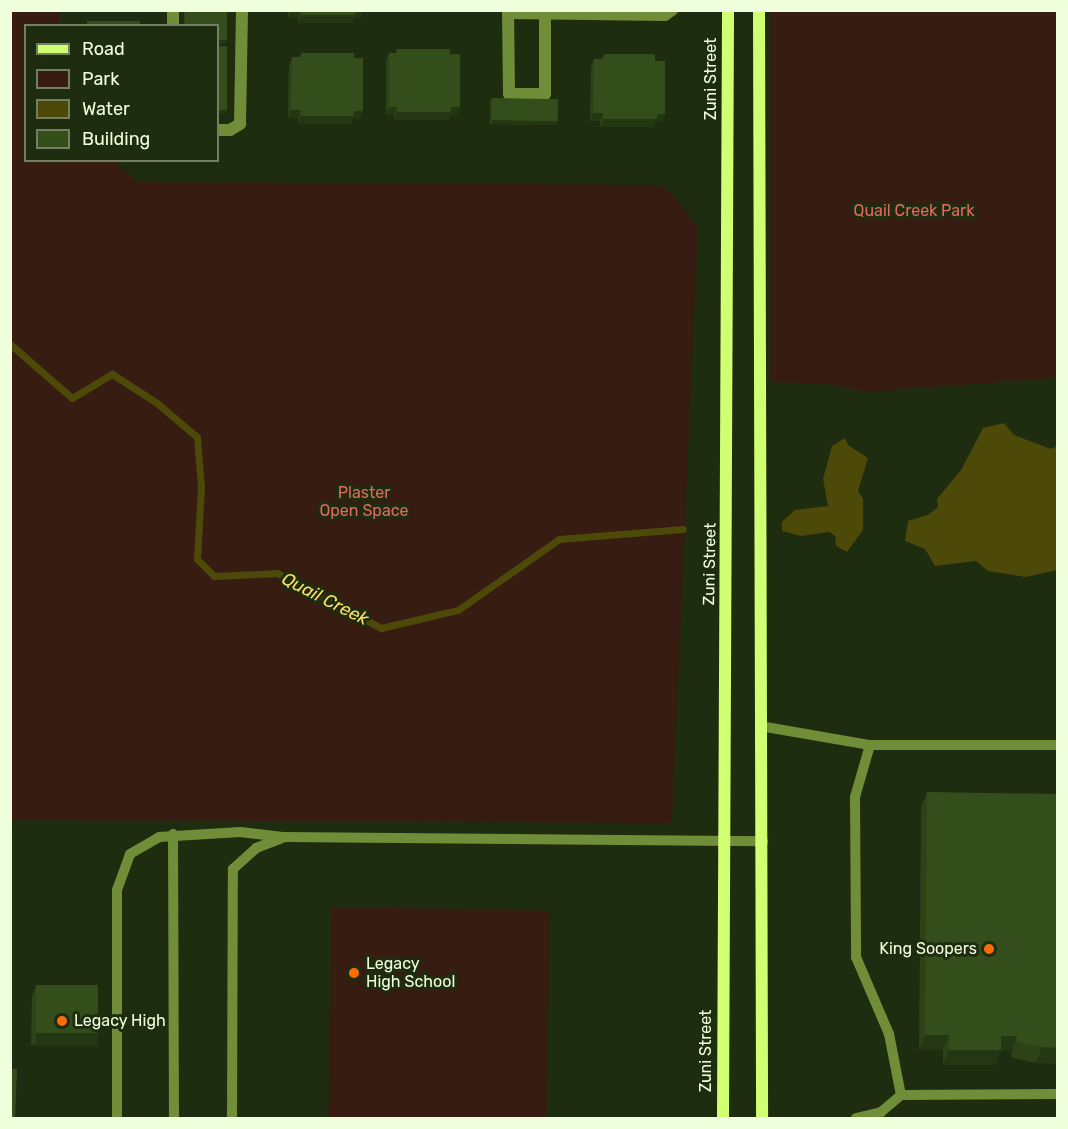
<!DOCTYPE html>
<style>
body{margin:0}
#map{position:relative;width:1068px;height:1129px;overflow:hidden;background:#1e2c10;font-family:Rubik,sans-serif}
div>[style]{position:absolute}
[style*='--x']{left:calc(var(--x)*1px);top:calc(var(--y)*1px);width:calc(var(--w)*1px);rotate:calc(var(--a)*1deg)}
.green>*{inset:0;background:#371c12;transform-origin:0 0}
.water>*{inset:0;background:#4d4908}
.stream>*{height:7px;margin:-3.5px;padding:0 3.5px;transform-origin:3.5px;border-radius:3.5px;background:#4d4908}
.service>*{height:10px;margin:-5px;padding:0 5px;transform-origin:5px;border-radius:5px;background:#708e38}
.minor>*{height:12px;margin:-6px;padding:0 6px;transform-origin:6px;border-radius:6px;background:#708e38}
.secondary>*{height:12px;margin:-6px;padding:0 6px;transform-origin:6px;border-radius:6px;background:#d0ff72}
.wall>*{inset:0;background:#2d4317}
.shaded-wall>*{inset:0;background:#243713;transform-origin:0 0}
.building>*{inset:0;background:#344e1b;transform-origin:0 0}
.dots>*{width:16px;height:16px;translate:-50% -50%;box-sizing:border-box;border:3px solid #1e2c10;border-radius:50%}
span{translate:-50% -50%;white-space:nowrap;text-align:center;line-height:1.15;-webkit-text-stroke:6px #1e2c10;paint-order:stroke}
.street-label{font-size:16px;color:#f0ffdb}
.park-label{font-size:16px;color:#e7675f}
.poi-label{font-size:16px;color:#f0ffdb}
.right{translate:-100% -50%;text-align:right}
.left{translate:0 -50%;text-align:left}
.water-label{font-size:18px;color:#ffdd69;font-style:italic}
.frame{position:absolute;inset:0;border:12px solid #f0ffdb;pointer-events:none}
.legend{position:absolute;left:24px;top:24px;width:195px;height:138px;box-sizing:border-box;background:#1e2c10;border:2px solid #728061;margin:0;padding:8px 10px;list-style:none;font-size:18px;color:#f0ffdb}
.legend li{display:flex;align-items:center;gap:12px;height:30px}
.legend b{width:30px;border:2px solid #728061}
</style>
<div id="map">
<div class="green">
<i style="clip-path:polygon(11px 10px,59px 11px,59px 25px,26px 26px,26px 160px,113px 161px,138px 182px,662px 185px,674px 197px,698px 227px,672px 823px,11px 820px)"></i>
<i style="clip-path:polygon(770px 11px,1057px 11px,1057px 378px,867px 392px,827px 384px,770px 382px)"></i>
<i style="left:332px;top:907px;width:218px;height:211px;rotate:1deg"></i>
</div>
<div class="water">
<i style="clip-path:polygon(1004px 423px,1014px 435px,1051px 449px,1057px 446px,1057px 570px,1026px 577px,988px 571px,976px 561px,935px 566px,925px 549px,905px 541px,908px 521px,928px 515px,938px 507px,937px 499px,961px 470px,983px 428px)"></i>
<i style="clip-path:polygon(845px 438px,848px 445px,868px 458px,858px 491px,863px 499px,863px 530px,847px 552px,836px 546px,835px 536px,829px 532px,801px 536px,782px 531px,782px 522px,795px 510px,828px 506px,823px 479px,832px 446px)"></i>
</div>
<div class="stream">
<i style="--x:10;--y:344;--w:82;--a:41.1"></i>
<i style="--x:72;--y:398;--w:47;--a:-31"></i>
<i style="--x:112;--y:374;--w:54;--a:32.8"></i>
<i style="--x:157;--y:403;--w:52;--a:40.4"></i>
<i style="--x:197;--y:437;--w:50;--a:85.4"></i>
<i style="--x:201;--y:487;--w:72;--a:93.2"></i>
<i style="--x:197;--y:559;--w:24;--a:45"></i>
<i style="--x:214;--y:576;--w:63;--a:-2.7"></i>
<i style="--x:277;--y:573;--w:118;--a:27.9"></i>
<i style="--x:381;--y:628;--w:79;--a:-13.2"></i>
<i style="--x:458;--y:610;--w:123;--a:-35.1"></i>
<i style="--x:559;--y:539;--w:124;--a:-4.6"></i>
</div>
<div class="service">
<i style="--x:760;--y:726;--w:112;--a:9.8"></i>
<i style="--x:870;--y:745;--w:54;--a:106.1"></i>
<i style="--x:855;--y:797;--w:160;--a:89.6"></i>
<i style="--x:856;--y:957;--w:84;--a:66.8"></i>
<i style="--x:889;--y:1034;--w:62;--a:78.9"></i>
<i style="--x:870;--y:745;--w:188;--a:0"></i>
<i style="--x:173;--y:834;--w:284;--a:89.8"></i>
<i style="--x:117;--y:1118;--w:228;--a:-90"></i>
<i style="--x:117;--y:890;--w:38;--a:-70"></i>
<i style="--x:130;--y:854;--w:34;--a:-30"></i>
<i style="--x:159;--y:837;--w:81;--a:-3.5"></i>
<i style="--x:240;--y:832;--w:43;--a:6.6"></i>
<i style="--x:283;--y:837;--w:480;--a:0.5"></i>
<i style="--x:232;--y:1118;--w:249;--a:-89.8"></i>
<i style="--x:233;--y:869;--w:31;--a:-42"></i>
<i style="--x:256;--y:848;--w:28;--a:-21"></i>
<i style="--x:856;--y:1118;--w:26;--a:-13"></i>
<i style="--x:881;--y:1112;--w:26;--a:-40"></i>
<i style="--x:901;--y:1095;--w:157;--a:-0.4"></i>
</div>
<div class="minor">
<i style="--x:173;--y:10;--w:16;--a:90"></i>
<i style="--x:508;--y:10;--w:84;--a:89.3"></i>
<i style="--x:509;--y:94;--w:36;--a:0"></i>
<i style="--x:545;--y:94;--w:81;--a:-90"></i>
<i style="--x:509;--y:13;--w:156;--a:0.7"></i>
<i style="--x:665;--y:15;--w:9;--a:-36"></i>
<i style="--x:218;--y:130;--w:12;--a:0"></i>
<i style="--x:230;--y:130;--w:12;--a:-31"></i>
<i style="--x:240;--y:124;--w:114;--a:-89"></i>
</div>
<div class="secondary">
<i style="--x:759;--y:10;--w:1108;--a:89.84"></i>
<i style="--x:723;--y:1118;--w:1108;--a:-89.74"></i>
</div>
<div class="wall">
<i style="clip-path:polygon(184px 10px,227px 10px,227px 40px,225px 44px,218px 26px,184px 26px)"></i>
<i style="clip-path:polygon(288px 10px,363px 10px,360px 18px,354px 17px,352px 23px,298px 23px,298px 18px,288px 17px)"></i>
<i style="clip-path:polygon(397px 49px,450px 54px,460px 107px,457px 115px,450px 115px,449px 120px,394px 120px,394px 115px,386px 115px,386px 61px,389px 53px,396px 53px)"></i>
<i style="clip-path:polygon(301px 53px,354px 58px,363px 111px,360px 119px,353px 119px,351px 124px,298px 124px,298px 118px,288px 118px,289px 65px,292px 57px,300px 57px)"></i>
<i style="clip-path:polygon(604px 54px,655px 61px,665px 114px,662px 122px,655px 122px,654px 127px,600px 127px,600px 121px,590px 121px,591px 67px,594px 59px,602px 59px)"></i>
<i style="clip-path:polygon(492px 98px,556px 125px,490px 124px,490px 102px)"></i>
<i style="clip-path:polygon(927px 792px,1058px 1064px,1036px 1063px,1011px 1057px,1012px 1051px,1000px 1051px,995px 1065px,943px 1065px,943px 1050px,919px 1050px,921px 808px)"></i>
<i style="clip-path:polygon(36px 985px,98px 1033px,94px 1045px,31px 1045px,32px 997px)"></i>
</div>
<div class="shaded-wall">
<i style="clip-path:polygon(291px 10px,301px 10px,298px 18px,288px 17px)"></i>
<i style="clip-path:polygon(354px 10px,363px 10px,360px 18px,354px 17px,352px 23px,298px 23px,301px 15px)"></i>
<i style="clip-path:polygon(218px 40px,227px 40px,225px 44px,218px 44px)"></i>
<i style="clip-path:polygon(389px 107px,397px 107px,394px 115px,386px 115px)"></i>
<i style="clip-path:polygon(451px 107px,460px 107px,457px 115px,450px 115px,449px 120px,394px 120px,397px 112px)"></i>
<i style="clip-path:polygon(218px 110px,227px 110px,225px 114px,218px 114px)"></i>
<i style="clip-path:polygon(291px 110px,301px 110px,298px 118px,288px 118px)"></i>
<i style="clip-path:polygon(354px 111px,363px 111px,360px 119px,353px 119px,351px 124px,298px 124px,301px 116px)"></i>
<i style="clip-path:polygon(593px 113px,603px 113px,600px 121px,590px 121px)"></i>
<i style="clip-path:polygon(657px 114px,665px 114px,662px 122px,655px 122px,654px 127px,600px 127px,603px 119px)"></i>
<i style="left:492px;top:120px;width:66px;height:4px;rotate:1deg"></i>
<i style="left:36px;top:1033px;width:62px;height:13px"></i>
<i style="clip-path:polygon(925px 1035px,949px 1035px,943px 1050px,919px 1050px)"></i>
<i style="clip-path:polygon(1001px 1036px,1017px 1036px,1012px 1051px,1000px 1051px,995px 1065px,943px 1065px,949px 1050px)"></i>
<i style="clip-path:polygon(1042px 1047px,1058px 1048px,1058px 1064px,1036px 1063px)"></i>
</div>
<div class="building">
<i style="clip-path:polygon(185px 10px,227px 10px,227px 40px,218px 40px,218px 26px,185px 26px)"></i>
<i style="left:301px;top:10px;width:54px;height:5px"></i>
<i style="left:87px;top:21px;width:53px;height:5px"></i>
<i style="left:218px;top:46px;width:9px;height:64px"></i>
<i style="clip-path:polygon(397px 49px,450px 49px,450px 54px,460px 54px,460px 107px,451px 107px,451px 112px,397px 112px,397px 107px,389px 107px,389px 53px,397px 53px)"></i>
<i style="clip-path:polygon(301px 53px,354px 53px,354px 58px,363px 58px,363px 111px,354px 111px,354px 116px,301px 116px,301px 110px,291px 110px,292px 57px,301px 57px)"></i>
<i style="clip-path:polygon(604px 54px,655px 54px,655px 61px,665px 61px,665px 114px,657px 114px,657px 119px,603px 119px,603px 113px,593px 113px,594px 59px,604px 59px)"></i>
<i style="left:492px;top:98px;width:66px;height:22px;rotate:1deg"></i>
<i style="clip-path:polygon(927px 792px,1058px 794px,1058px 1048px,1042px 1047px,1017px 1042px,1017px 1036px,1001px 1036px,1001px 1050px,949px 1050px,949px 1035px,925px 1035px)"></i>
<i style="left:36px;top:985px;width:62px;height:48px"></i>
<i style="clip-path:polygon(10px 1069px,17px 1069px,15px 1119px,10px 1119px)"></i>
</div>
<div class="dots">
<i style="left:989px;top:949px;background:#ff6c07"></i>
<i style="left:354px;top:973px;background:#ff6c07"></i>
<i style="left:62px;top:1021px;background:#ff6c07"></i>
</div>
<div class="street-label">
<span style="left:711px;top:79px;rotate:-90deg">Zuni Street</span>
<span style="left:710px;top:564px;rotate:-89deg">Zuni Street</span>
<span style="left:706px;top:1051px;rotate:-90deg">Zuni Street</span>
</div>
<div class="park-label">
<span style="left:914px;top:211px">Quail Creek Park</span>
<span style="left:364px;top:502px">Plaster<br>Open Space</span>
</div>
<div class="poi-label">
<span class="right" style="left:977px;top:949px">King Soopers</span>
<span class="left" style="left:366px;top:973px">Legacy<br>High School</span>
<span class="left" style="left:74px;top:1021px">Legacy High</span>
</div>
<div class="water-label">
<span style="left:325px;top:599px;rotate:27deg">Quail Creek</span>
</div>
<div class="frame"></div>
<ul class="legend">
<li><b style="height:8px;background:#d0ff72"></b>Road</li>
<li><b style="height:16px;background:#371c12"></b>Park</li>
<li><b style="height:16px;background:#4d4908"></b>Water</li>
<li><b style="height:16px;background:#344e1b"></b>Building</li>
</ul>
</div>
